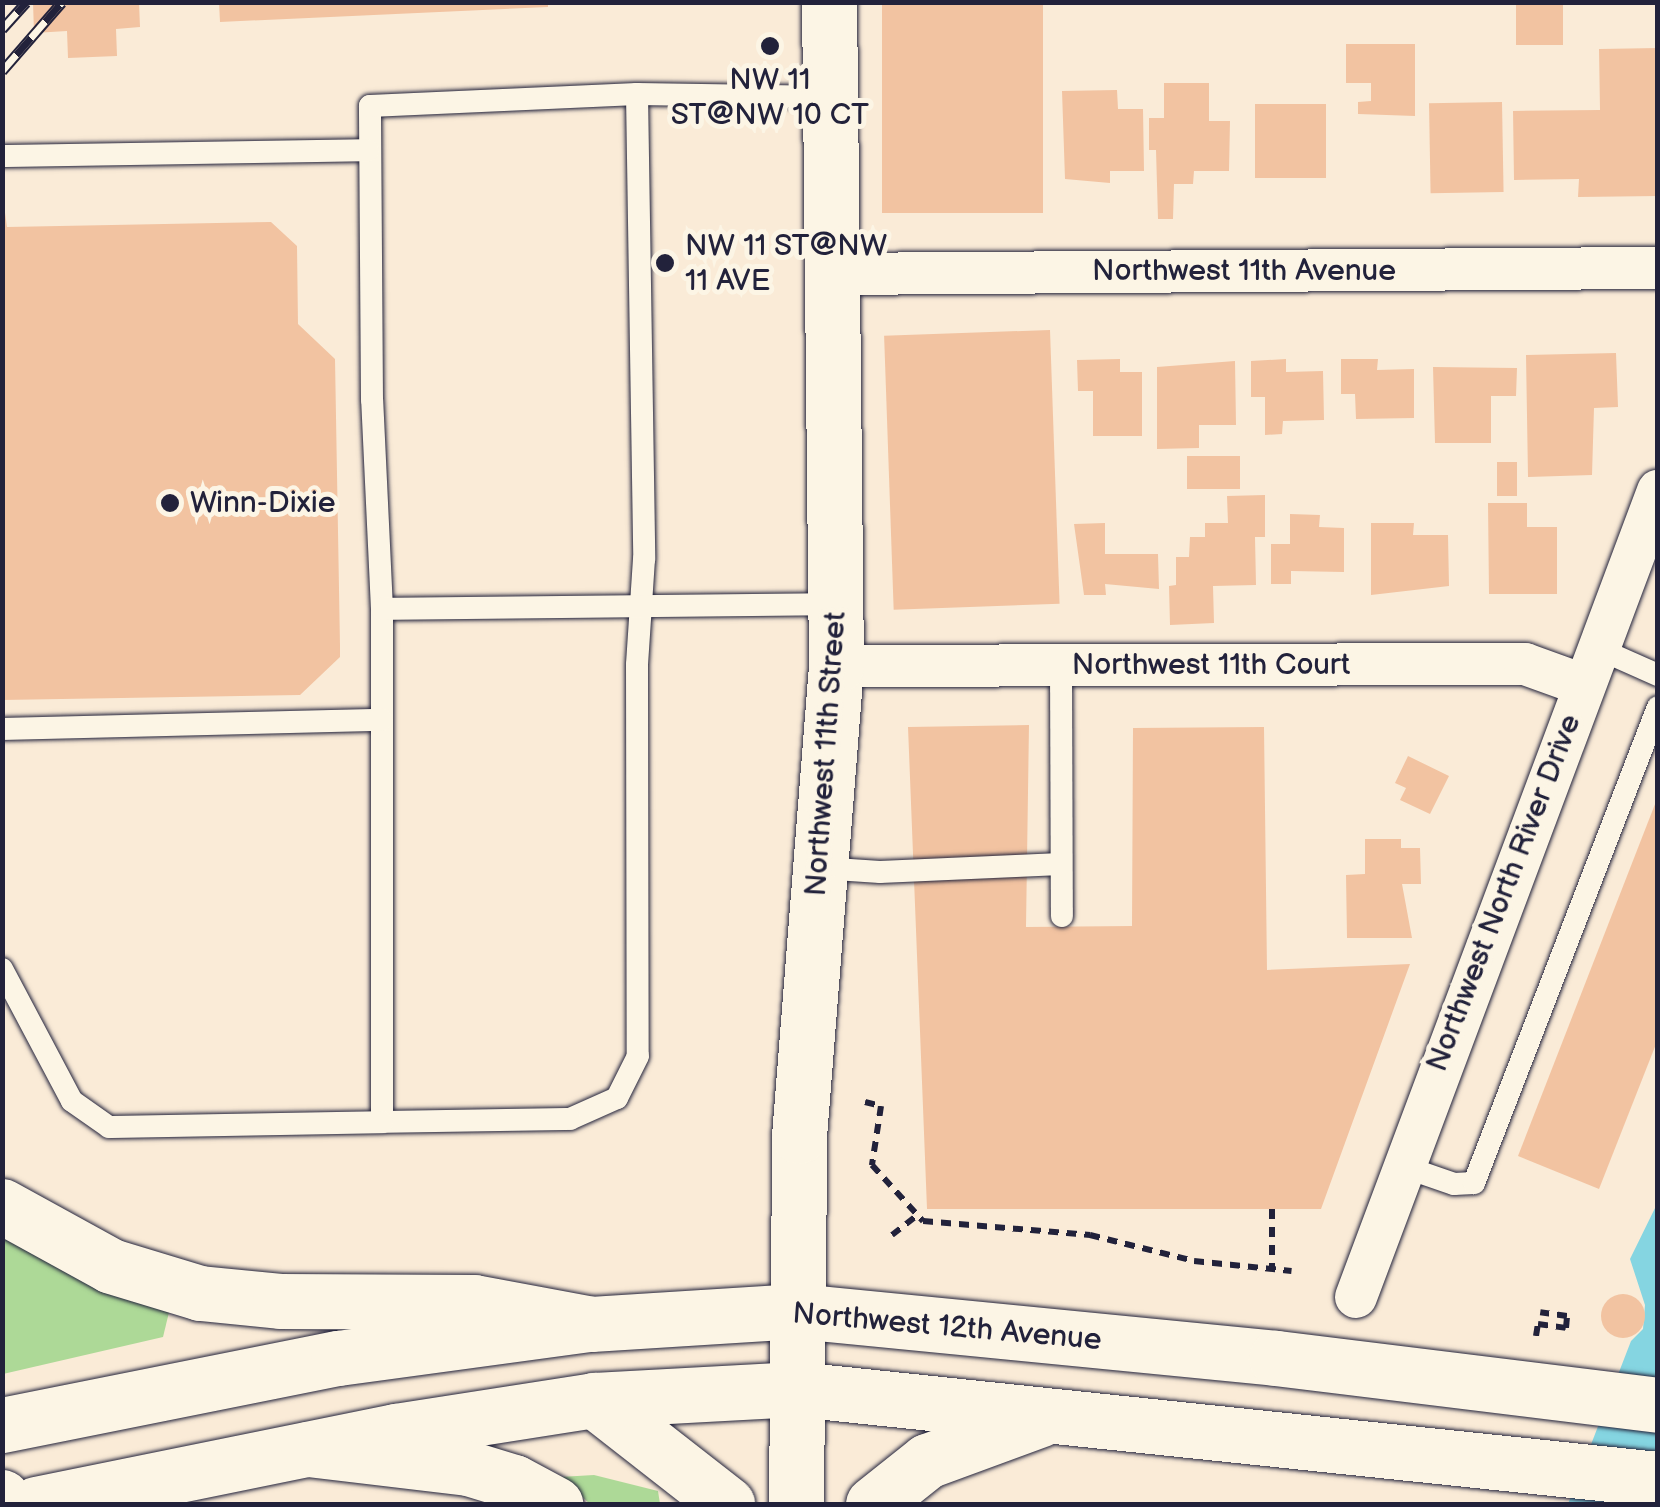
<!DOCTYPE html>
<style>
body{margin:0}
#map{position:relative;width:1660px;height:1507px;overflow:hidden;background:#faebd7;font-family:"Balsamiq Sans",sans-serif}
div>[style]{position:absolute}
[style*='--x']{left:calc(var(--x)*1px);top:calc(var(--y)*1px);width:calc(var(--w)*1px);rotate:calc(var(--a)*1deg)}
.green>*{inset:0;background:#add997}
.water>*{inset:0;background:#85d5e1}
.building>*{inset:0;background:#f2c3a1;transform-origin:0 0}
.round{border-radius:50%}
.path>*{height:6px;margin-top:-3px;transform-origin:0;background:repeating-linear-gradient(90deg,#22223b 0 10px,transparent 0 18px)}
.roads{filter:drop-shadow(0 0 2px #22223b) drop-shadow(0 0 2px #22223b)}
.lane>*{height:22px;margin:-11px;padding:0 11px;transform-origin:11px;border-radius:11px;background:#fcf5e5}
.street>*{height:42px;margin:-21px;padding:0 21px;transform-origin:21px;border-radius:21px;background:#fcf5e5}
.secondary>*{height:55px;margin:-27.5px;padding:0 27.5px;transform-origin:27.5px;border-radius:27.5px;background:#fcf5e5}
.highway>*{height:55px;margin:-27.5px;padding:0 27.5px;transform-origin:27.5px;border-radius:27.5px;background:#fcf5e5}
.rail>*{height:11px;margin-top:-5.5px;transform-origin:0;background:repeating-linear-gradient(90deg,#fcf5e5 0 22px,#22223b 0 44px);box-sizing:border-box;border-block:2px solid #22223b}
.dots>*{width:28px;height:28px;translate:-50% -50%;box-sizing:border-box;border:5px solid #fcf5e5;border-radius:50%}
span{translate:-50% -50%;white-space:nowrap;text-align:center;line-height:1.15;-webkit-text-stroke:10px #fcf5e5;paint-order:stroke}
.poi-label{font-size:30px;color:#22223b}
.left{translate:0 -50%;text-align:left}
.street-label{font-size:30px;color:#22223b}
.frame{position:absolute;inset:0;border:5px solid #22223b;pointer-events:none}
</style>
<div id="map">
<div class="green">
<i style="clip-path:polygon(2px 1229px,171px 1304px,163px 1337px,3px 1374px)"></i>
<i style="clip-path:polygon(594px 1475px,658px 1491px,660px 1504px,590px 1504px,560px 1477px)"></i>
</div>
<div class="water">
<i style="clip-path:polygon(1657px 1204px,1657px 1504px,1568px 1504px,1631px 1341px,1643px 1329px,1645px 1305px,1630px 1259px)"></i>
</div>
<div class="building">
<i style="clip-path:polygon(33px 2px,139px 2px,140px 27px,116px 29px,117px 56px,68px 58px,67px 31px,34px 33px)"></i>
<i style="clip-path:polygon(219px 2px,548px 2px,548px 7px,220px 22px)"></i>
<i style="left:882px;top:2px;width:161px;height:211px"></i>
<i style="left:1563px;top:3px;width:42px;height:47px;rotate:90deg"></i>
<i style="clip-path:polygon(1346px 44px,1415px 44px,1415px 116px,1358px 114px,1358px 102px,1371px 101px,1371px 83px,1346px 83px)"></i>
<i style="clip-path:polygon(1658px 48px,1658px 196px,1578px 197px,1579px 179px,1514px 180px,1513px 111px,1600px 110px,1599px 49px)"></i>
<i style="clip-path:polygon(1164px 83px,1209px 83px,1209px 121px,1230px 121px,1229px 171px,1194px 171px,1193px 184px,1174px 184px,1173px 219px,1158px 219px,1156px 150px,1149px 150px,1149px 118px,1164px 118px)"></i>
<i style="clip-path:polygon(1117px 90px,1118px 109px,1143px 109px,1144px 171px,1110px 171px,1110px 183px,1065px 179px,1062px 91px)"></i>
<i style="left:1502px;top:102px;width:90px;height:73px;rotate:89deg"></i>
<i style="left:1326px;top:104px;width:74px;height:71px;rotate:90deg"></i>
<i style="clip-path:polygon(2px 191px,7px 227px,271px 222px,297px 246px,298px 324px,335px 359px,340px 646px,340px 657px,300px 695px,2px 700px)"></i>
<i style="left:1050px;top:330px;width:274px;height:166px;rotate:88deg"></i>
<i style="clip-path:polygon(1616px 353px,1618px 407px,1594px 408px,1592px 475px,1528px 477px,1526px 355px)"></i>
<i style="clip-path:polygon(1120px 359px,1120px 372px,1142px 372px,1142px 436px,1093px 436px,1093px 391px,1078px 391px,1077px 360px)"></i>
<i style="clip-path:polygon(1286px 359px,1286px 372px,1323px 371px,1324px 420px,1283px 421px,1282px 434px,1265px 435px,1265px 397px,1251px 397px,1251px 361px)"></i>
<i style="clip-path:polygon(1341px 359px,1378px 359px,1377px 370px,1414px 369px,1414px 418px,1356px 419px,1355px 394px,1341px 394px)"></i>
<i style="clip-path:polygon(1235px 361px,1236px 425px,1199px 425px,1199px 448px,1157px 449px,1157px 367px)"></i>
<i style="clip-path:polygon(1433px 367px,1517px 368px,1516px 396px,1491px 396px,1491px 443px,1435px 443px)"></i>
<i style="left:1187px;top:456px;width:53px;height:33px"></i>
<i style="left:1497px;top:462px;width:20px;height:34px"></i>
<i style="clip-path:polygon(1265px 495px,1265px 537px,1255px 537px,1256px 585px,1213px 586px,1214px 623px,1170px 625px,1169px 586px,1176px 585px,1176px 557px,1189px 557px,1190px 537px,1205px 537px,1205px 523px,1228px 523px,1227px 496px)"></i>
<i style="clip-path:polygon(1488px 503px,1527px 503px,1527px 527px,1557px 527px,1557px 594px,1489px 594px)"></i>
<i style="clip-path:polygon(1290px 514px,1320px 515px,1319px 527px,1344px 528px,1344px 572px,1291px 571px,1291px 584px,1271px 584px,1271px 544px,1290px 544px)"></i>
<i style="clip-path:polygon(1105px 523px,1105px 554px,1158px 554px,1159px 589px,1105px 584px,1106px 595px,1084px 595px,1074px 524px)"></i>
<i style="clip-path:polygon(1371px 523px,1414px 523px,1413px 535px,1448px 535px,1449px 586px,1371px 595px)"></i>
<i style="clip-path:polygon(1029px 725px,1026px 927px,1132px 926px,1133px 728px,1264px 727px,1267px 970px,1410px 964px,1321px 1209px,927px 1209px,908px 727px)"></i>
<i style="clip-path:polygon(1408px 756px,1449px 776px,1430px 814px,1400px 800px,1406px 788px,1395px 783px)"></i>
<i style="clip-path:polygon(1657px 799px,1658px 1039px,1599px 1189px,1518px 1156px)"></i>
<i style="clip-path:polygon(1365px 839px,1401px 839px,1401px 848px,1420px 848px,1421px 884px,1402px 884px,1412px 938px,1347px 938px,1346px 875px,1365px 874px)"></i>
<i class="round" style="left:1601px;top:1294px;width:44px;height:44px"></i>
</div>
<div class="path">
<i style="--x:865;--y:1102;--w:16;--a:14"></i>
<i style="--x:881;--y:1106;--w:60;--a:98.7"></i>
<i style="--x:872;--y:1165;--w:76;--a:47.7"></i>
<i style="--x:923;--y:1221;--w:168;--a:4.8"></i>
<i style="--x:1090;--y:1235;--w:107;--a:14"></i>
<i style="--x:1194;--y:1261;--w:98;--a:5.9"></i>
<i style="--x:1272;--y:1209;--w:60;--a:90"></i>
<i style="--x:892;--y:1235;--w:33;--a:-38"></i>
<i style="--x:1536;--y:1336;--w:12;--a:-81"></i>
<i style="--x:1538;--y:1324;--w:28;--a:8"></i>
<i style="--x:1566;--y:1328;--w:12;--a:-85"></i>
<i style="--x:1567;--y:1316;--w:27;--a:-172"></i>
</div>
<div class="roads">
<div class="lane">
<i style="--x:637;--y:94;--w:465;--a:89.1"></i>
<i style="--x:644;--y:559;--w:106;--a:93.8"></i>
<i style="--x:637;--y:665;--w:391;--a:89.9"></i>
<i style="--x:638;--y:1056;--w:47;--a:116.6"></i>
<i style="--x:617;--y:1098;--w:51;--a:155.9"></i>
<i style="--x:570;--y:1119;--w:188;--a:179.1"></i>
<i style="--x:382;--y:1122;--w:513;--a:-90"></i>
<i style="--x:382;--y:609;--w:209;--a:-92.7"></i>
<i style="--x:372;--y:400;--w:294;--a:-90.4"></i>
<i style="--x:370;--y:106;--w:267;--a:-2.6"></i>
<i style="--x:637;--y:94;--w:194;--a:0.9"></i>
<i style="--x:2;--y:156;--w:366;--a:-0.9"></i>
<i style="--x:382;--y:609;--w:455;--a:-0.6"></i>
<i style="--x:1597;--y:648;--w:67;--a:23.9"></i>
<i style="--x:1061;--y:665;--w:251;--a:89.8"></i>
<i style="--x:2;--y:729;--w:380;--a:-1.4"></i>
<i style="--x:820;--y:868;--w:60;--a:3.8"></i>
<i style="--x:880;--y:872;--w:181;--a:-2.5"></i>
<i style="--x:2;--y:969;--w:149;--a:62.1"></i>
<i style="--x:72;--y:1101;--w:45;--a:35.1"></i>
<i style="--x:109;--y:1127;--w:273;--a:-1"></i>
<i style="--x:1402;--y:1166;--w:55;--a:19.1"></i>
<i style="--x:1454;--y:1184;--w:20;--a:-3"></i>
<i style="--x:1474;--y:1183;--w:510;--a:-68.87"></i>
</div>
<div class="street">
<i style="--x:831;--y:274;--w:827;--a:-0.42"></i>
<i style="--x:836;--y:666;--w:689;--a:-0.17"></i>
<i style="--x:1525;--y:664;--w:62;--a:19.9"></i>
<i style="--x:1356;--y:1297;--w:861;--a:-69.46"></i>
</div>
<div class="secondary">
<i style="--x:594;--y:1400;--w:169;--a:38"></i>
<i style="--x:2;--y:1425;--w:343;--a:-11.3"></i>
<i style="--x:338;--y:1358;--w:255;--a:-7.7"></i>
<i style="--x:591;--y:1324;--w:207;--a:-3.6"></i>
<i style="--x:798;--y:1311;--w:480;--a:5.6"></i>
<i style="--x:1276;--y:1358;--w:385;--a:7"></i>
<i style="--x:36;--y:1504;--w:367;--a:-11.5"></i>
<i style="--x:396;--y:1431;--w:200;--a:-8.9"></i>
<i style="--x:594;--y:1400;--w:203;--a:-3.1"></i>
<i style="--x:797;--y:1389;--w:866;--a:5.97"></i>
<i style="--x:796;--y:1504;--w:368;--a:-89.5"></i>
<i style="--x:799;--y:1136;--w:471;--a:-85.5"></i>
<i style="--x:836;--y:666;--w:664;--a:-90.6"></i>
<i style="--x:873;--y:1504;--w:69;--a:-38.5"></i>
<i style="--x:927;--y:1461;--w:121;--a:-20.2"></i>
</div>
<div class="highway">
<i style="--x:2;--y:1206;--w:124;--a:28.8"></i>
<i style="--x:111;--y:1266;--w:93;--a:16.9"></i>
<i style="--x:200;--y:1293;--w:80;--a:5.7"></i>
<i style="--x:280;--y:1301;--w:194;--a:0.3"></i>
<i style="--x:474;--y:1302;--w:119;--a:10.6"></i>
<i style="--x:308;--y:1449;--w:161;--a:6.8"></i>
<i style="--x:468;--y:1468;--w:48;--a:16.9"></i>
<i style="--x:514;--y:1482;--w:47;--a:28.2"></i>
<i style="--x:2;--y:1497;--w:8;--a:60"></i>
</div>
</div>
<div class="rail">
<i style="--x:2;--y:29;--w:36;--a:-48"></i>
<i style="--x:2;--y:71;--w:91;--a:-49"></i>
</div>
<div class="dots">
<i style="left:770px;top:46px;background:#22223b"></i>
<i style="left:665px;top:263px;background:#22223b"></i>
<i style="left:170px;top:503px;background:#22223b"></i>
</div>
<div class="poi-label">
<span style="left:770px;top:97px">NW 11<br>ST@NW 10 CT</span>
<span class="left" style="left:685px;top:263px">NW 11 ST@NW<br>11 AVE</span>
<span class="left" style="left:190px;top:503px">Winn-Dixie</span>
</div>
<div class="street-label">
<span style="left:1244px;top:271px">Northwest 11th Avenue</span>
<span style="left:1211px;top:665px">Northwest 11th Court</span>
<span style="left:826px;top:754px;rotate:-86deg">Northwest 11th Street</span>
<span style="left:1504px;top:893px;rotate:-69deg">Northwest North River Drive</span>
<span style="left:947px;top:1327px;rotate:5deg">Northwest 12th Avenue</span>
</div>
<div class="frame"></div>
</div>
